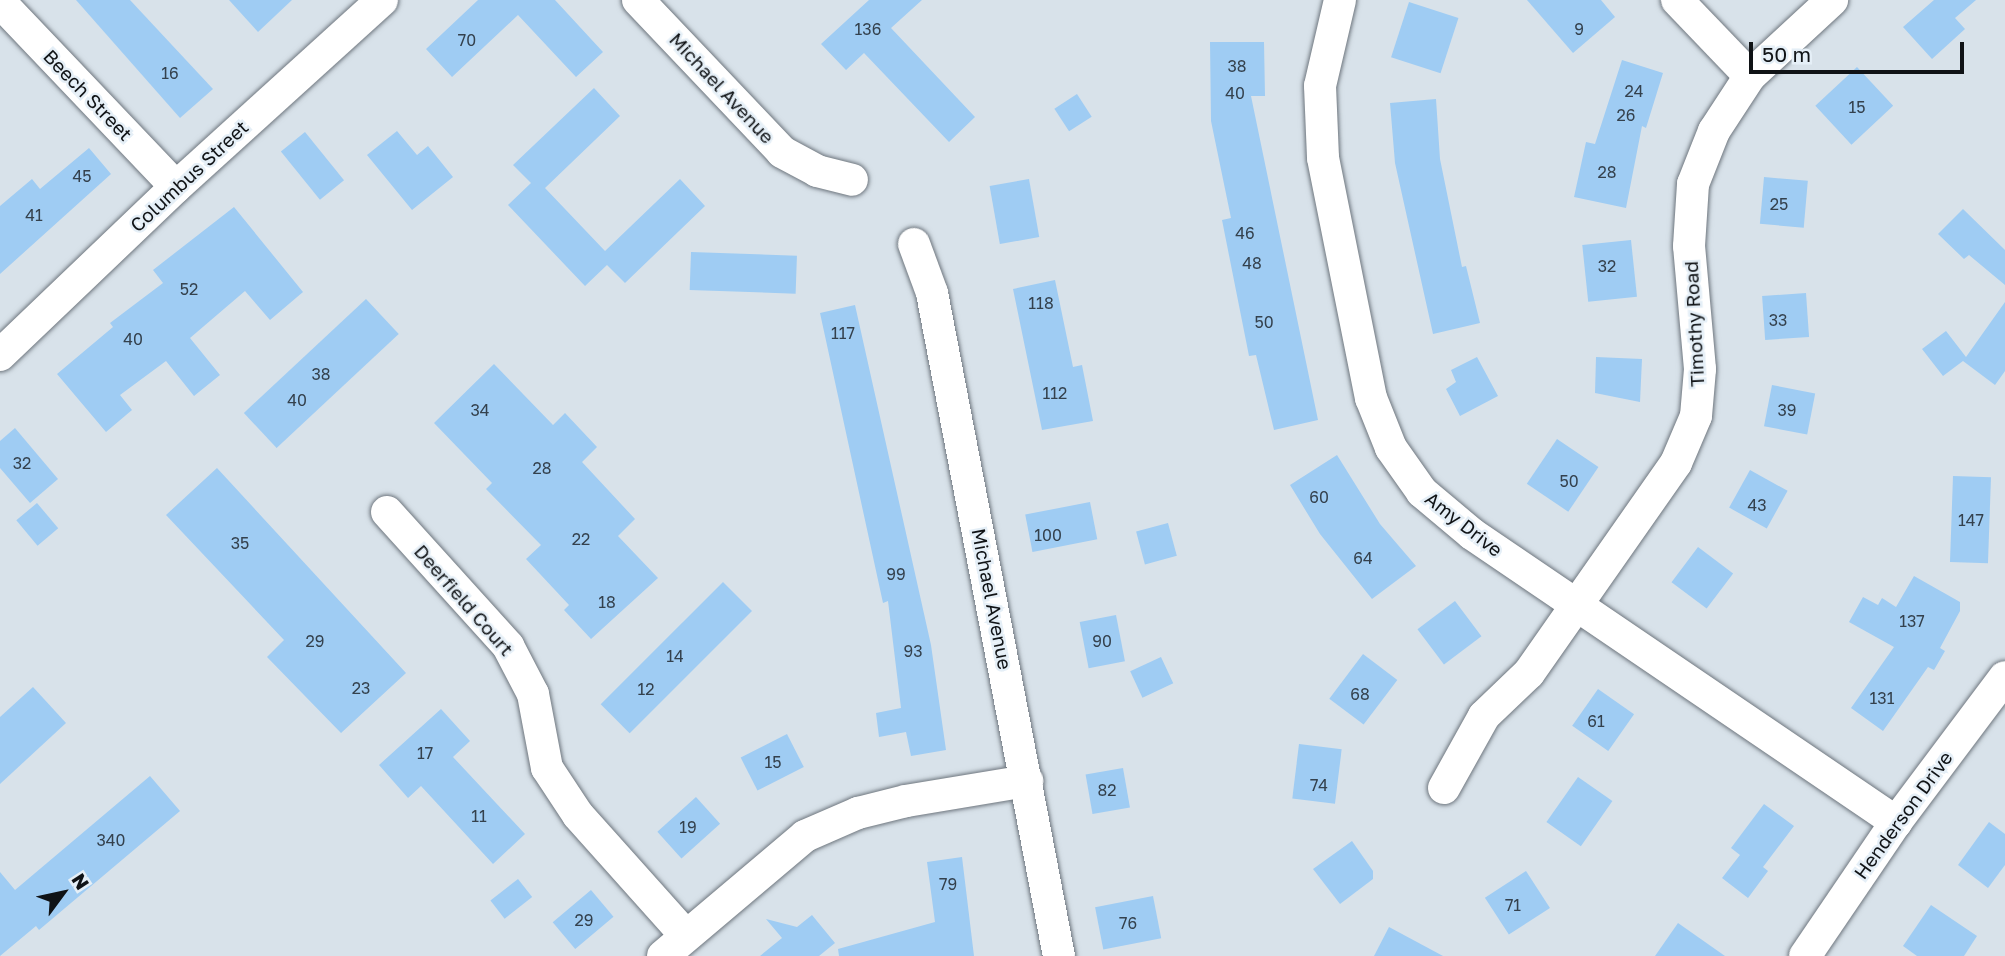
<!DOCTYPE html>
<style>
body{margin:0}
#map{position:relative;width:2005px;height:956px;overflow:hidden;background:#d8e2ea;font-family:"Golos Text",sans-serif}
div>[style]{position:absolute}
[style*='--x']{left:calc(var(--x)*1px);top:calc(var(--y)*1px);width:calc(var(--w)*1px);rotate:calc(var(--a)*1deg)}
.building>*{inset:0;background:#9fccf3;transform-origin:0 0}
.roads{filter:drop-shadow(0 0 2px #6e767e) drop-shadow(0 0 2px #6e767e)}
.minor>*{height:32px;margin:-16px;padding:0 16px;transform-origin:16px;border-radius:16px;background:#fff}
span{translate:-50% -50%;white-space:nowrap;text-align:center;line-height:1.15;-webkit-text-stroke:5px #e5eff7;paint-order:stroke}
.number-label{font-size:16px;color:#34414d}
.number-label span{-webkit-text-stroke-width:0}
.street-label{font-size:19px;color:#101316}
.north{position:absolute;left:28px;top:858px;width:70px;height:70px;-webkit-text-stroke:5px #e5eff7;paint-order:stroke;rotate:57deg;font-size:19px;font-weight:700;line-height:28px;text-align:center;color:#101316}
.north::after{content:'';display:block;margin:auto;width:24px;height:32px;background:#101316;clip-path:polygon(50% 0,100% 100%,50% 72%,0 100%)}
.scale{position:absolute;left:1749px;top:42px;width:215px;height:32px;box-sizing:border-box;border:4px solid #101316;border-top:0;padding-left:9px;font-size:21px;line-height:24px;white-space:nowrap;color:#101316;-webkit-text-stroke:5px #e5eff7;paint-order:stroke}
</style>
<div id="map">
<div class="building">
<i style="clip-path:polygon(76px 0,130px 0,213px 89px,180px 118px)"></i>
<i style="clip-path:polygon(229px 0,292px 0,258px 32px)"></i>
<i style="clip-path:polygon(478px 0,555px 0,603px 52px,576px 77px,518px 15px,452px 77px,426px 49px)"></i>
<i style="clip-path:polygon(869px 0,922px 0,891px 28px,975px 117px,949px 142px,864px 53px,846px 70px,821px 44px)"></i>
<i style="clip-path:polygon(1527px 0,1601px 0,1615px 17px,1573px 53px)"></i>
<i style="clip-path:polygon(1934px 0,1976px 0,1955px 18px,1965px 29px,1932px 59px,1903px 27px)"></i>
<i style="left:1409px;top:2px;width:52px;height:58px;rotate:18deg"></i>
<i style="clip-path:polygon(1210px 42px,1264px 42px,1265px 96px,1251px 96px,1318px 420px,1274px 430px,1256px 355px,1249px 356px,1222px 220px,1231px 218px,1211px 121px)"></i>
<i style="clip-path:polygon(1622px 60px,1663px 73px,1646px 128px,1642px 126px,1626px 208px,1574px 197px,1586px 142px,1595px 144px)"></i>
<i style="left:1857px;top:67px;width:53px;height:57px;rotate:47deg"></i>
<i style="clip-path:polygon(594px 88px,620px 116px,545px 188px,605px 251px,680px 179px,705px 206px,625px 283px,607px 265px,585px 286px,508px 205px,531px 183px,513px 165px)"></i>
<i style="left:1077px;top:94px;width:27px;height:27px;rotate:57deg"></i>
<i style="clip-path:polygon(1436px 99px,1440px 159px,1462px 267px,1466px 266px,1480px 323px,1433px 334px,1395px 163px,1390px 103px)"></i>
<i style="clip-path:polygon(397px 131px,417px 155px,428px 146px,453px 177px,412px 210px,367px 155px)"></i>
<i style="left:305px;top:132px;width:62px;height:31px;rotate:51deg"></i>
<i style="clip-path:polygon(89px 148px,111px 174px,0 274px,0 206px,32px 179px,40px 189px)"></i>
<i style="left:1764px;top:177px;width:44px;height:47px;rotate:5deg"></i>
<i style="left:1029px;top:179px;width:59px;height:40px;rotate:80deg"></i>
<i style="clip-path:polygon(234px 207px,303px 292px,270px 320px,245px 291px,190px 338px,220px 375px,194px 396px,166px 361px,120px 395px,132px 410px,106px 432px,57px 374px,113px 327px,110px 323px,163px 283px,153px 270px)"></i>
<i style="clip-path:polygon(1963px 209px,2005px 250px,2005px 285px,1969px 255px,1964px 259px,1938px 234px)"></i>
<i style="left:1631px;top:240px;width:57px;height:49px;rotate:84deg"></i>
<i style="left:691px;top:252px;width:106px;height:38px;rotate:2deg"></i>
<i style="clip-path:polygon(1055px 280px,1073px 367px,1082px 365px,1093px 421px,1042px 430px,1013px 289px)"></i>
<i style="left:1806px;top:293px;width:44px;height:44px;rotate:86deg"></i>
<i style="left:366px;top:299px;width:48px;height:167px;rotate:47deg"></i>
<i style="clip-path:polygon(2005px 302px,2005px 371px,1995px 385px,1963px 361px,1943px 376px,1922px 349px,1946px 331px,1966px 357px)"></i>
<i style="clip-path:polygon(855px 305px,931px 645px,946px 750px,911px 756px,906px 732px,879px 737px,876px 713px,901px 708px,888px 601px,883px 603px,820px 313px)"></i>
<i style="clip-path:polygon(1477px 357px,1498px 396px,1460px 416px,1446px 389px,1456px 382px,1451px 370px)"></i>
<i style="clip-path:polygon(1596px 357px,1642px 359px,1640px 402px,1595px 393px)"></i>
<i style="clip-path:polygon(494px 364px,553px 425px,565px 413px,597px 447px,582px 462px,635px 519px,618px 536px,658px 578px,591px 639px,564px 610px,569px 605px,526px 559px,541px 545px,486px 489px,492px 483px,434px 423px)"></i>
<i style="left:1772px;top:385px;width:44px;height:42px;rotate:11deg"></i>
<i style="clip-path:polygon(15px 428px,58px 479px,30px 503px,0 468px,0 441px)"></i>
<i style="left:1557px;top:439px;width:50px;height:54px;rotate:34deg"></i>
<i style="clip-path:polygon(1337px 455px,1380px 524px,1416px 566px,1372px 599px,1320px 534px,1290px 485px)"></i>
<i style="clip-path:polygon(217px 468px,406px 673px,341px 733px,267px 657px,284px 640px,166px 515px)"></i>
<i style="left:1750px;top:470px;width:43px;height:43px;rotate:29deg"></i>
<i style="left:1953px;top:476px;width:38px;height:86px;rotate:2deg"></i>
<i style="left:1090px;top:502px;width:38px;height:66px;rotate:79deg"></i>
<i style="left:37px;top:503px;width:33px;height:27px;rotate:50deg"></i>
<i style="left:1168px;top:523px;width:34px;height:33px;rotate:75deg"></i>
<i style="left:1698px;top:547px;width:44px;height:44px;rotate:37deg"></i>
<i style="clip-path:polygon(1914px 576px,1960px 602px,1960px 611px,1940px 648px,1945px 651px,1934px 670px,1928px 667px,1883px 731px,1851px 708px,1894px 647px,1849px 622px,1863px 597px,1878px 605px,1882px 598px,1896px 607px)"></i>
<i style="left:723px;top:582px;width:41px;height:173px;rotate:45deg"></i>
<i style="left:1455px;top:601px;width:44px;height:47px;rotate:53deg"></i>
<i style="left:1116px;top:615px;width:47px;height:37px;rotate:79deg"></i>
<i style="left:1363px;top:654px;width:43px;height:56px;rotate:37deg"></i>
<i style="left:1161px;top:657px;width:29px;height:34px;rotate:65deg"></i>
<i style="clip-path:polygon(33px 687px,66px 723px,0 784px,0 717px)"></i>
<i style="left:1598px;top:689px;width:44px;height:45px;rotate:35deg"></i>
<i style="clip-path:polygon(441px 709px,470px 741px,453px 757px,525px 834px,493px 864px,421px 786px,408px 798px,379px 765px)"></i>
<i style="left:787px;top:734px;width:37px;height:52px;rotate:63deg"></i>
<i style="left:1299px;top:744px;width:43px;height:55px;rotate:7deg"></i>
<i style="left:1123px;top:768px;width:40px;height:38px;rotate:80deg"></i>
<i style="clip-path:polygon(150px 776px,180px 811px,39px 930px,36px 926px,0 956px,0 872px,15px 890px)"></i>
<i style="left:1578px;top:777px;width:42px;height:55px;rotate:35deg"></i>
<i style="left:696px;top:797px;width:36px;height:52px;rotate:48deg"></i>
<i style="clip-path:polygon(1764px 804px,1794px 826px,1763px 867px,1768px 871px,1748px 898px,1722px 878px,1740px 855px,1731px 848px)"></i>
<i style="clip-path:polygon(1989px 822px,2005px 834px,2005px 865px,1988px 888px,1958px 865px)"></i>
<i style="clip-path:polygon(1352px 841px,1373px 871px,1373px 879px,1340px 904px,1313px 869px)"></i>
<i style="clip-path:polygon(962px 857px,974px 956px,839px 956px,838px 949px,935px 922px,927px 862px)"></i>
<i style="left:1526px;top:871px;width:44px;height:49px;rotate:57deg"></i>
<i style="left:518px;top:879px;width:23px;height:35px;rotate:52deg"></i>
<i style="left:591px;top:890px;width:35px;height:50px;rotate:50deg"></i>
<i style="left:1153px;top:896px;width:43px;height:59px;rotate:79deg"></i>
<i style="clip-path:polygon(1931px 905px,1977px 936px,1964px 956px,1917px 956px,1903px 946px)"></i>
<i style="clip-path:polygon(812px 915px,835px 943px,819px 956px,760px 956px,782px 938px,766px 919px,797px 927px)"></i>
<i style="clip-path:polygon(1678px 923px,1725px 956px,1655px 956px)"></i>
<i style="clip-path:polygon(1389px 927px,1443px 956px,1374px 956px)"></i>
</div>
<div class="roads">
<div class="minor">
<i style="--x:638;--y:0;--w:209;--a:46.5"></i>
<i style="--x:782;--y:152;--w:40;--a:28"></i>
<i style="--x:817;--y:171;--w:36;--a:14"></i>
<i style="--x:1340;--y:0;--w:88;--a:103.1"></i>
<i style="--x:1320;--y:86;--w:72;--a:87.6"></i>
<i style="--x:1323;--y:158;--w:245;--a:78.7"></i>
<i style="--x:1371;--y:398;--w:54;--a:68.2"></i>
<i style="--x:1391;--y:448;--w:54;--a:54.8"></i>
<i style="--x:1422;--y:492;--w:65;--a:40"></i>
<i style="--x:1472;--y:534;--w:513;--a:34.19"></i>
<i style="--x:1677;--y:0;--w:105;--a:46.2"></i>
<i style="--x:0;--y:2;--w:255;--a:46.4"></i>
<i style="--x:914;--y:244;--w:52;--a:69.8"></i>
<i style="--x:932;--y:293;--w:675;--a:79.16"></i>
<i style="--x:0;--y:355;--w:243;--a:-43.7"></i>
<i style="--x:176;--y:187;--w:278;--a:-42.2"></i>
<i style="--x:387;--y:512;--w:181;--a:47.9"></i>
<i style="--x:508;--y:646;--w:54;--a:62.5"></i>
<i style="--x:533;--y:694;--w:75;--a:79.3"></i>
<i style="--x:547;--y:768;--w:56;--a:56.6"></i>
<i style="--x:578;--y:815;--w:162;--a:48.2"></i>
<i style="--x:1444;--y:788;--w:82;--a:-60.9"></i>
<i style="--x:1484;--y:716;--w:62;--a:-43.7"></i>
<i style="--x:1529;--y:673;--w:256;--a:-55"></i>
<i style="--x:1676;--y:463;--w:51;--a:-66.9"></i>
<i style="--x:1696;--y:416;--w:47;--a:-85.1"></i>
<i style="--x:1700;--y:369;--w:123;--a:-95.1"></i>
<i style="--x:1689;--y:246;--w:62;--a:-86.3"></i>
<i style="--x:1693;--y:184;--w:57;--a:-68.4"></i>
<i style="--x:1714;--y:131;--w:66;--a:-56.8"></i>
<i style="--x:1750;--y:76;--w:112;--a:-42.8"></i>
<i style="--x:663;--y:956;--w:186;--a:-40.2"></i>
<i style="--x:805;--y:836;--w:58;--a:-23.5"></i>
<i style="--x:858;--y:813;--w:49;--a:-14"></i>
<i style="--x:906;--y:801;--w:123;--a:-9.4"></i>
<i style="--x:1805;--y:956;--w:162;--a:-55.8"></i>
<i style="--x:1896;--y:822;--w:181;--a:-53.1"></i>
</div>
</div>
<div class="number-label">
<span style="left:868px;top:29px">136</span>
<span style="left:1579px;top:29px">9</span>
<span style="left:467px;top:40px">70</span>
<span style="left:1237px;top:66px">38</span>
<span style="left:170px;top:73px">16</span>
<span style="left:1634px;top:91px">24</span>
<span style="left:1235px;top:93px">40</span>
<span style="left:1857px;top:107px">15</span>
<span style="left:1626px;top:115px">26</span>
<span style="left:1607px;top:172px">28</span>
<span style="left:82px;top:176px">45</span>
<span style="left:1779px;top:204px">25</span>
<span style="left:34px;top:215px">41</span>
<span style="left:1245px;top:233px">46</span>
<span style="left:1252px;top:263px">48</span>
<span style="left:1607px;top:266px">32</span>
<span style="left:189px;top:289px">52</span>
<span style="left:1041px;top:303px">118</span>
<span style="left:1778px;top:320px">33</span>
<span style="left:1264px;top:322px">50</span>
<span style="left:843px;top:333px">117</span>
<span style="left:133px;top:339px">40</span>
<span style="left:321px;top:374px">38</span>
<span style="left:1055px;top:393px">112</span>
<span style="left:297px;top:400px">40</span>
<span style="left:480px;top:410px">34</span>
<span style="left:1787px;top:410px">39</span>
<span style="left:22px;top:463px">32</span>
<span style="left:542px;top:468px">28</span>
<span style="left:1569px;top:481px">50</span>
<span style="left:1319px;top:497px">60</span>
<span style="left:1757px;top:505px">43</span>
<span style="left:1971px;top:520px">147</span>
<span style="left:1048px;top:535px">100</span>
<span style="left:581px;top:539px">22</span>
<span style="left:240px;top:543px">35</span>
<span style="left:1363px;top:558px">64</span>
<span style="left:896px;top:574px">99</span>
<span style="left:607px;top:602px">18</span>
<span style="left:1912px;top:621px">137</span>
<span style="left:315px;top:641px">29</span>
<span style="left:1102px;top:641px">90</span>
<span style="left:913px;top:651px">93</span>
<span style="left:675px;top:656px">14</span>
<span style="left:361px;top:688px">23</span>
<span style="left:646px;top:689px">12</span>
<span style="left:1360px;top:694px">68</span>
<span style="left:1882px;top:698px">131</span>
<span style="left:1596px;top:721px">61</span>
<span style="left:425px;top:753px">17</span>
<span style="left:773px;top:762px">15</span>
<span style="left:1319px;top:785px">74</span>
<span style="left:1107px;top:790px">82</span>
<span style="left:479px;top:816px">11</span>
<span style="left:688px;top:827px">19</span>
<span style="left:111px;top:840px">340</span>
<span style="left:948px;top:884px">79</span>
<span style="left:1513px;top:905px">71</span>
<span style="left:584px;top:920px">29</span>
<span style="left:1128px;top:923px">76</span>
</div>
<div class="street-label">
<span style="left:722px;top:88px;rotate:47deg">Michael Avenue</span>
<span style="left:88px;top:95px;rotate:46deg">Beech Street</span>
<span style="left:189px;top:176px;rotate:-43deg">Columbus Street</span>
<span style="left:1694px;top:324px;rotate:-93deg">Timothy Road</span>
<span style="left:1464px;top:524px;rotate:38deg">Amy Drive</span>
<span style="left:992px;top:599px;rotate:79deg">Michael Avenue</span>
<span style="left:464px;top:600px;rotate:49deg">Deerfield Court</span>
<span style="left:1903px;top:815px;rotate:-54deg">Henderson Drive</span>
</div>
<div class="north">N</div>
<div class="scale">50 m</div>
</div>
